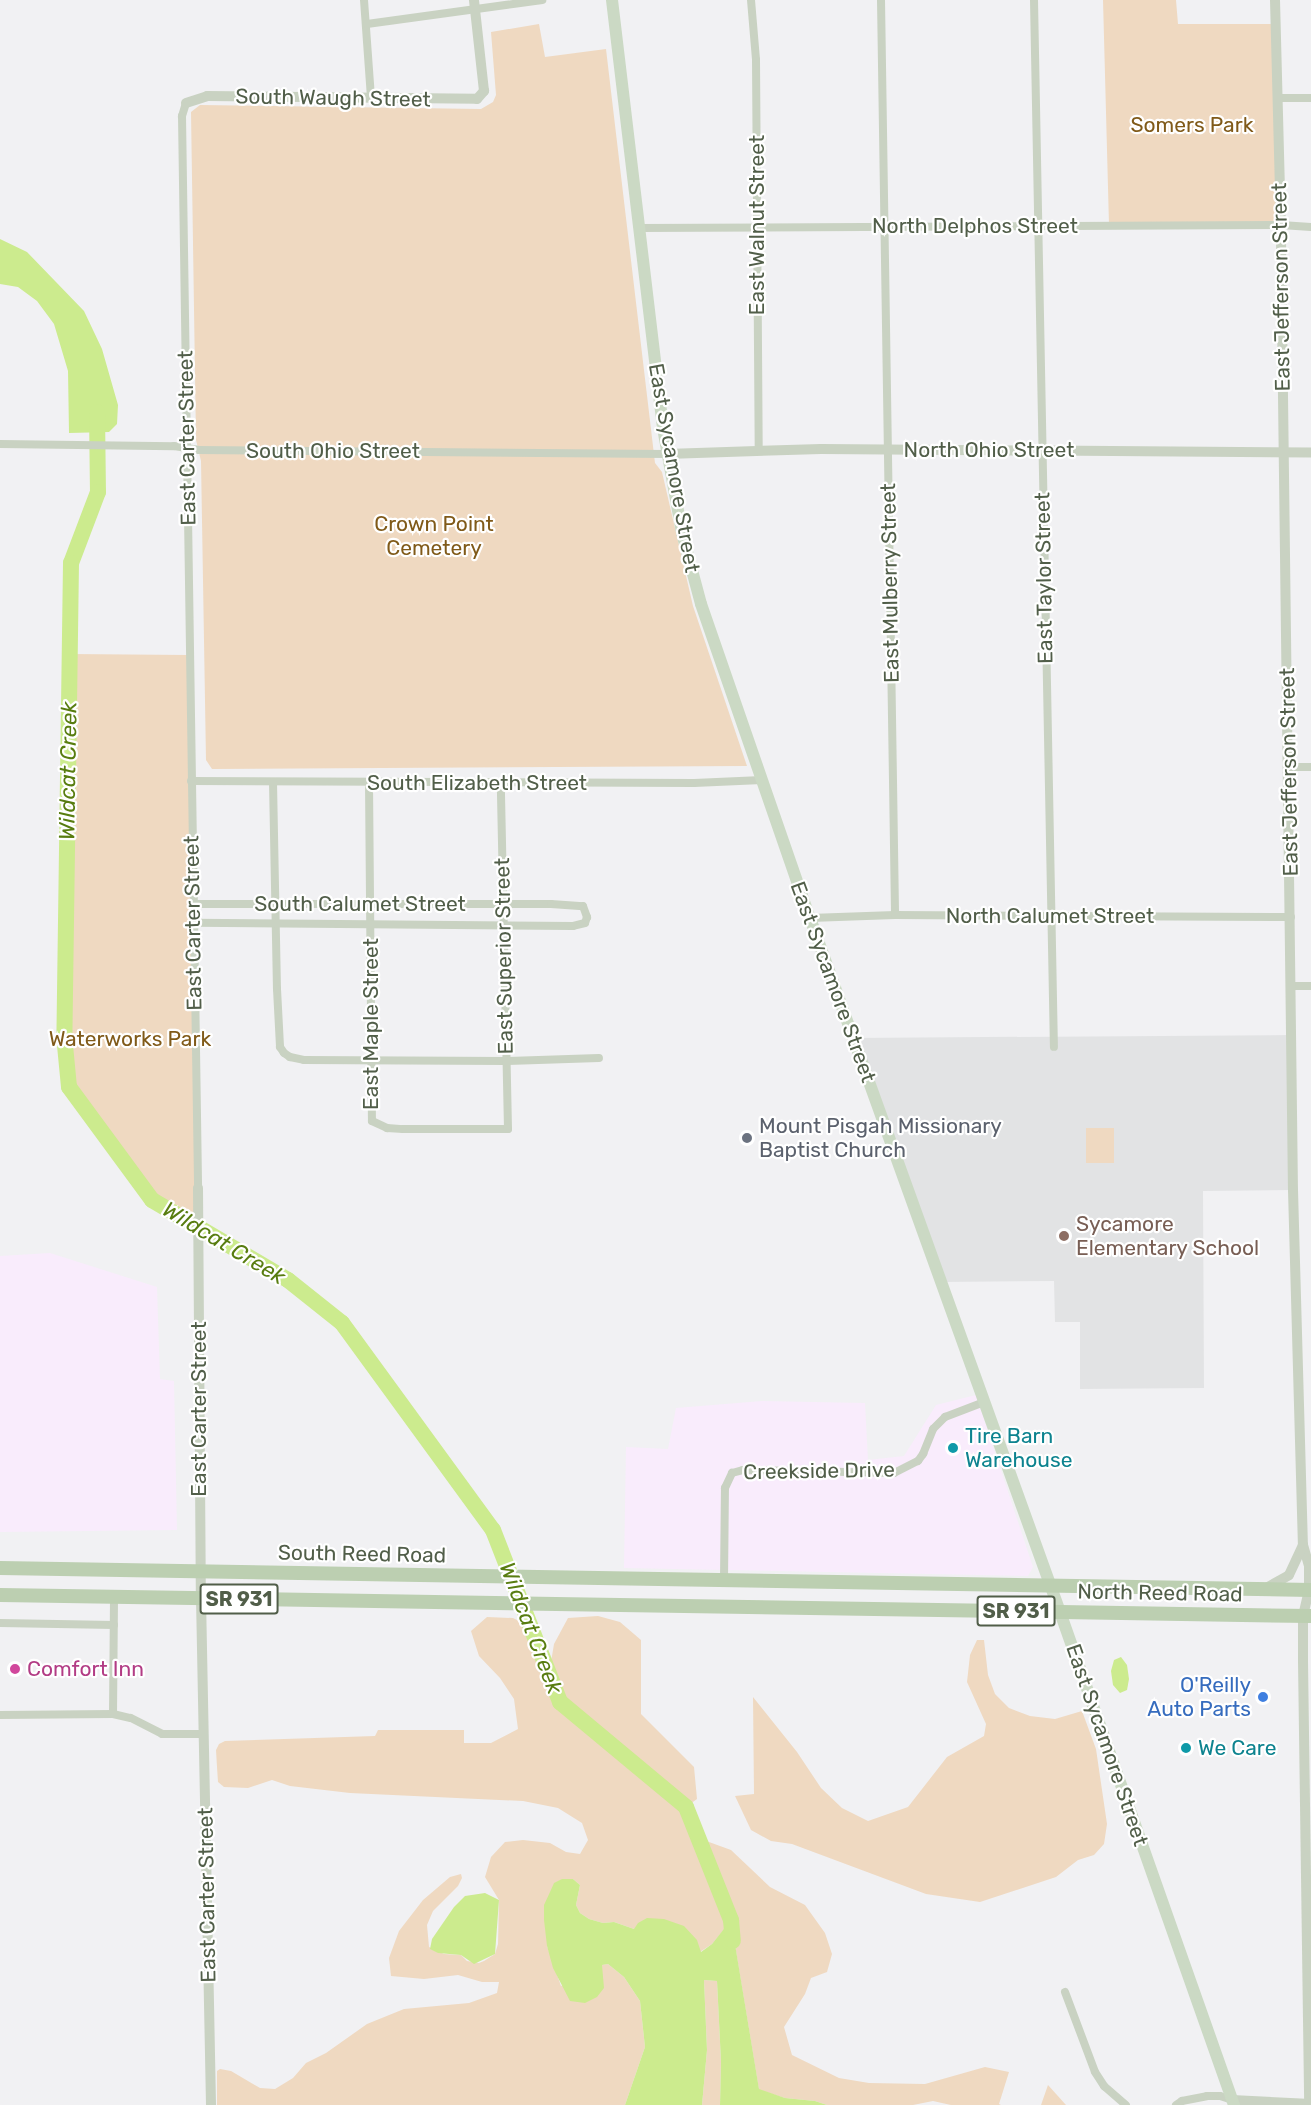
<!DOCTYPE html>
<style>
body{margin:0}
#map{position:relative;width:1311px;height:2105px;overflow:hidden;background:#f1f1f3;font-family:Rubik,sans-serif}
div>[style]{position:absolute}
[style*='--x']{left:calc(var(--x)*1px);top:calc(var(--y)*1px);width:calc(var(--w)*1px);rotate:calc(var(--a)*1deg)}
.commercial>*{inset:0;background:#f9ecfc}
.education>*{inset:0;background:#e2e3e4}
.green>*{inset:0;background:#efd9c1;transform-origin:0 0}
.water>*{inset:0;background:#cceb8e}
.river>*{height:16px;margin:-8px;padding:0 8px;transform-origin:8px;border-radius:8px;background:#cceb8e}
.minor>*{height:8px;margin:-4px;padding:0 4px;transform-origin:4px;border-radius:4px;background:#c9d2c2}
.tertiary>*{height:10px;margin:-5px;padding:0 5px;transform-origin:5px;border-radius:5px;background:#c9d2c2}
.secondary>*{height:12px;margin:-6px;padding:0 6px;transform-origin:6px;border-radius:6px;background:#cbd9c4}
.primary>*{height:14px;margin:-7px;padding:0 7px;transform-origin:7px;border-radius:7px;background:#bccfb1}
.dots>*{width:16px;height:16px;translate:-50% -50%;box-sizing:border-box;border:3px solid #fff;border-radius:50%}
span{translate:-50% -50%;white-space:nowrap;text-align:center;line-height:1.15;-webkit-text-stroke:4.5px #fff;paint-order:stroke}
.shield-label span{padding:2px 4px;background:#fff;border:2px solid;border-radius:4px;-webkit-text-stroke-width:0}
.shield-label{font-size:20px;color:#515e49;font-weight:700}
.street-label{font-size:21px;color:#515e49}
.park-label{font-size:21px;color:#805a19}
.worship-label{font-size:21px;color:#5b616d}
.left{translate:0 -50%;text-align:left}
.education-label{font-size:21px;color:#785e54}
.culture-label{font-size:21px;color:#0d838f}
.hotel-label{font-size:21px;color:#b23c85}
.shop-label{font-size:21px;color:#366cbe}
.right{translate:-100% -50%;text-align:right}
.water-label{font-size:22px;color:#587d10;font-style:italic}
</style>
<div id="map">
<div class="commercial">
<i style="clip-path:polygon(50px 1253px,157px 1287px,160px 1379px,174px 1381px,177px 1530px,0 1532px,0 1256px)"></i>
<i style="clip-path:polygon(976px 1395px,1033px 1567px,1028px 1576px,624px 1568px,626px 1447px,668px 1449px,676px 1408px,762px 1401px,865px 1403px,868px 1460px,904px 1456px,936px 1405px)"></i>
</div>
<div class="education">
<i style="clip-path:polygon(1292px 1035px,1293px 1190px,1203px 1191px,1204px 1388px,1080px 1389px,1080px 1322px,1055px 1322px,1054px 1281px,941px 1282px,853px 1038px)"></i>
</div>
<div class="green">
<i style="clip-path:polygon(1103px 0,1176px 0,1178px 24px,1276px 24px,1281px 225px,1109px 225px)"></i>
<i style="clip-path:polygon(539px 24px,545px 57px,606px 49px,655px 463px,662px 472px,693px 606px,747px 766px,212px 769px,206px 760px,201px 461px,196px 440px,191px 112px,200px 105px,481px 109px,493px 102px,496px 95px,491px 32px)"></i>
<i style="clip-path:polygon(69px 654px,189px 655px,198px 1228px,152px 1200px,69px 1087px,64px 1035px)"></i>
<i style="left:1086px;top:1128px;width:28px;height:35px"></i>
<i style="clip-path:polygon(598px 1616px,620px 1622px,641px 1640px,641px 1714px,694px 1767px,697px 1799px,686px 1807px,698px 1838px,731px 1850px,770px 1887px,805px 1905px,825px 1933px,832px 1954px,827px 1972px,811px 1978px,805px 1994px,784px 2027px,792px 2055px,839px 2078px,869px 2083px,925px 2084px,985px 2067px,1009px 2072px,999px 2104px,1001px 2105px,951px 2105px,933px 2101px,913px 2105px,827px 2105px,815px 2101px,785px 2098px,759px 2090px,731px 1921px,712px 1944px,700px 1952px,614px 1922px,603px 1923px,589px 1919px,580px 1913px,576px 1905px,580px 1885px,573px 1879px,547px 1946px,561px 1986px,601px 1965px,608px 1964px,624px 1977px,640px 2001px,645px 2047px,625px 2105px,217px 2105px,217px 2071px,220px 2069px,231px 2071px,260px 2088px,275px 2089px,293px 2078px,306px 2063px,326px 2053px,367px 2024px,404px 2009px,469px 2003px,497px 1993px,499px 1982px,482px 1982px,458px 1975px,424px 1979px,391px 1976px,389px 1958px,399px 1931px,423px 1900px,450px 1877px,461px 1874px,462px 1878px,458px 1886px,433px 1911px,427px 1925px,429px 1947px,444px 1954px,461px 1955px,467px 1961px,479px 1963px,484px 1961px,495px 1954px,498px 1944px,499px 1900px,485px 1877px,491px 1857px,505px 1842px,523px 1840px,550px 1843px,566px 1852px,580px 1854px,588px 1840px,582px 1823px,558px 1808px,523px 1801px,350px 1793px,290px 1786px,272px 1780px,248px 1788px,224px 1787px,218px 1782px,217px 1767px,216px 1750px,219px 1744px,225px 1741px,375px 1736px,378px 1730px,464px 1730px,464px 1743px,491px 1743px,518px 1729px,514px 1699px,500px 1678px,479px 1656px,471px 1631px,487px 1617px,513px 1618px,531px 1627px,549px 1674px,554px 1644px,568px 1618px)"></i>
<i style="clip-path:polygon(977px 1640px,984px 1640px,988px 1675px,995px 1694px,1009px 1708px,1030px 1716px,1055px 1719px,1082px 1711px,1096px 1749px,1107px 1824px,1104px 1844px,1094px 1855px,1078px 1860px,1056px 1877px,980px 1902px,926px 1894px,792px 1844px,771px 1841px,751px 1830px,735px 1796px,754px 1794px,753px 1697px,797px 1752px,821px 1788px,842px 1808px,868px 1821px,908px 1807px,947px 1757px,984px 1736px,986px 1724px,967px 1682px,970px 1655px)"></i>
<i style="clip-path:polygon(704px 1980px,717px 1981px,721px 2062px,720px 2105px,702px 2105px,707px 2050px)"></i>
<i style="clip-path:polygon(1048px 2085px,1066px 2105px,1041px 2105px)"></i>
</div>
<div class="water">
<i style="clip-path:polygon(0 239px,27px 252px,84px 311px,102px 349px,118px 405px,117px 424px,109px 432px,69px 433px,68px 371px,54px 324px,37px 301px,18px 287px,0 284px)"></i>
<i style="clip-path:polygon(1121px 1657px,1127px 1665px,1129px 1679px,1127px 1690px,1120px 1693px,1113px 1685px,1111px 1671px,1114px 1660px)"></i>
<i style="clip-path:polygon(562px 1879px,573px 1879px,580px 1885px,576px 1905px,580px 1913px,589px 1919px,603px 1923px,614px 1922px,634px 1929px,638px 1923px,647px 1918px,664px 1919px,684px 1926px,697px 1940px,701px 1952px,712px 1944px,731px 1920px,759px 2089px,785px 2098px,815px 2101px,827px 2105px,720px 2105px,721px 2062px,717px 1981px,704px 1980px,707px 2050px,702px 2105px,625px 2105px,645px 2047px,640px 2001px,624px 1977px,608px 1964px,602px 1965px,604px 1988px,597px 1997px,585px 2003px,570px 2001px,553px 1968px,547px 1946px,544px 1920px,544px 1905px,550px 1892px,554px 1883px)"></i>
<i style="clip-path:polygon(485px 1893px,499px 1900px,495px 1954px,474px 1964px,461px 1955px,438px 1953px,430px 1949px,432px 1939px,454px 1907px,465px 1896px)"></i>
</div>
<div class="river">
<i style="--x:97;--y:412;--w:80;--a:89.3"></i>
<i style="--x:98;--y:492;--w:76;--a:110.8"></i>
<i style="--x:71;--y:563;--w:472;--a:90.8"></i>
<i style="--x:64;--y:1035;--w:52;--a:84.5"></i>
<i style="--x:69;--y:1087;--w:140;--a:53.7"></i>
<i style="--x:152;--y:1200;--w:158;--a:30.5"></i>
<i style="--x:288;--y:1280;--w:69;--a:38.5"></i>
<i style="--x:342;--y:1323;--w:256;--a:53.9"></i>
<i style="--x:493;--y:1530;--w:185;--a:68.7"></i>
<i style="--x:560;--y:1702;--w:164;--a:39.8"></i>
<i style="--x:686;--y:1807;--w:122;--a:68.3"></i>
<i style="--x:731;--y:1920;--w:21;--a:85"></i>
</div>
<div class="minor">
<i style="--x:364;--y:0;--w:98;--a:85.9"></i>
<i style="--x:751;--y:0;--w:60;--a:85.2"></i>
<i style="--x:756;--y:60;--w:390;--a:89.6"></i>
<i style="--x:881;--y:0;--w:915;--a:89.12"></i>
<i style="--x:1034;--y:0;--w:1047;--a:88.91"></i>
<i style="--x:367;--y:24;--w:177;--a:-7.8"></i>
<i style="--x:1277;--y:98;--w:34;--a:0"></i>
<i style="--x:186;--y:103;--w:14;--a:107"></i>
<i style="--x:182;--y:116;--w:1072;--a:89.14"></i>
<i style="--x:639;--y:228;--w:642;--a:-0.27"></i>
<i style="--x:1281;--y:225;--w:30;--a:4"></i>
<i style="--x:0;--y:444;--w:174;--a:0.7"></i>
<i style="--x:174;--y:446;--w:24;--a:9"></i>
<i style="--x:198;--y:450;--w:469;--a:0.5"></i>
<i style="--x:1288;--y:767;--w:23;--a:0"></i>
<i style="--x:191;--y:781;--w:503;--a:0.23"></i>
<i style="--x:694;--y:783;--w:68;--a:-2.5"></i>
<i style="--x:273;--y:782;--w:207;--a:88.9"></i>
<i style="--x:277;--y:989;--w:58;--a:87"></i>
<i style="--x:280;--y:1047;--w:7;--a:56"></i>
<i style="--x:284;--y:1053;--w:7;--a:34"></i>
<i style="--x:290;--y:1057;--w:14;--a:12"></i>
<i style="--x:304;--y:1060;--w:202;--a:0.3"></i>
<i style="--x:506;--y:1061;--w:93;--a:-1.8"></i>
<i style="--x:369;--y:783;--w:338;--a:89.5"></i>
<i style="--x:372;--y:1121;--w:17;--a:25"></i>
<i style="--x:387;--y:1128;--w:16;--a:4"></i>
<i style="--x:403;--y:1129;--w:105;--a:0"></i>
<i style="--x:508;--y:1129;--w:346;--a:-91.2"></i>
<i style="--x:193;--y:904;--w:358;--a:0"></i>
<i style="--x:551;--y:904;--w:32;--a:4"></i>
<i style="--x:583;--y:906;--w:12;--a:70"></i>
<i style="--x:587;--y:917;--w:6;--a:108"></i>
<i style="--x:585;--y:923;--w:12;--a:166"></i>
<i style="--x:573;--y:926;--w:380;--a:-179.5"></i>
<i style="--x:810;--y:918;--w:85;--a:-2"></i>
<i style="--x:895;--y:915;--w:396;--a:0.3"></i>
<i style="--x:1292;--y:986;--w:19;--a:0"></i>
<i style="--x:724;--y:1580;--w:92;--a:-89.4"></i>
<i style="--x:725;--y:1488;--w:17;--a:-65"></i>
<i style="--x:732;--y:1473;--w:11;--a:-15"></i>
<i style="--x:743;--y:1470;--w:151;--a:1.1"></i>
<i style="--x:894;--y:1473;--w:27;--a:-27"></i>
<i style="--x:918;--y:1461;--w:9;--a:-54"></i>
<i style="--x:923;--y:1454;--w:27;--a:-68"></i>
<i style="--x:933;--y:1429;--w:17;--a:-45"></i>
<i style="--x:945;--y:1417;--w:42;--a:-21"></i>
<i style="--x:0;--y:1623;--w:114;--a:1"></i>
<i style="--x:113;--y:1714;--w:118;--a:-89.5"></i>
<i style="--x:0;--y:1715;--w:113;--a:-0.5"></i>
<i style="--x:113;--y:1714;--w:18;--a:13"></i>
<i style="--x:131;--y:1718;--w:35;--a:27"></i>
<i style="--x:162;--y:1734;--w:42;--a:0"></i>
<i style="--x:1065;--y:1992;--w:85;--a:69.4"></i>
<i style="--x:1095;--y:2072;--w:17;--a:57"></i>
<i style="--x:1104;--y:2086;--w:29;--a:41"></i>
<i style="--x:1176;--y:2105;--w:7;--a:-34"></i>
<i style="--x:1182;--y:2101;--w:25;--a:-11"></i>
<i style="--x:1207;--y:2096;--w:13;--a:0"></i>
<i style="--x:1220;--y:2096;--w:13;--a:18"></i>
</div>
<div class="tertiary">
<i style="--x:1275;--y:0;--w:237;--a:88.5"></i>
<i style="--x:1281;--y:237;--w:953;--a:89.28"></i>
<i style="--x:1293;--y:1190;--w:355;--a:88.4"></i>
<i style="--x:1303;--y:1545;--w:22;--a:74"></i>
<i style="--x:1309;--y:1566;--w:24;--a:90"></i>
<i style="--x:1309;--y:1590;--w:27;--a:103"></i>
<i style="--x:1303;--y:1616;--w:45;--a:90"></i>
<i style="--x:1303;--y:1661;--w:443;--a:89.2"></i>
<i style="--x:186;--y:103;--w:22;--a:-18"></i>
<i style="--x:207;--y:96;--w:270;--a:0.6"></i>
<i style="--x:477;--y:99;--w:11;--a:-49"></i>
<i style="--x:484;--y:91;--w:92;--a:-96.3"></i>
<i style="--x:667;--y:454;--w:154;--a:-1.9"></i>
<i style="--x:821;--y:449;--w:490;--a:0.4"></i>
<i style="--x:198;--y:1188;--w:410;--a:89.6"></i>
<i style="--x:201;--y:1598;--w:507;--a:88.87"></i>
<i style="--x:1266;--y:1588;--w:26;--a:-29"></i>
<i style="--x:1289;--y:1575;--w:33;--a:-65"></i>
<i style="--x:1232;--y:2100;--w:79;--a:2.9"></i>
</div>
<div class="secondary">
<i style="--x:612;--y:0;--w:431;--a:83.2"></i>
<i style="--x:663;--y:428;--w:107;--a:79.7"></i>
<i style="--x:682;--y:533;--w:73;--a:75"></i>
<i style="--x:701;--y:604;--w:332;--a:70.9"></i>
<i style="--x:810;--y:918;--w:738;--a:70.19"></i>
<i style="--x:1060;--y:1612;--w:523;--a:70.56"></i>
</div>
<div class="primary">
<i style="--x:0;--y:1568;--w:1311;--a:0.96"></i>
<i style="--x:0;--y:1595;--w:1311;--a:0.92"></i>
</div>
<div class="dots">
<i style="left:747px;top:1138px;background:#6b7280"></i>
<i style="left:1064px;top:1236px;background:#8d6e63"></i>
<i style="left:953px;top:1448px;background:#0f9aa8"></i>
<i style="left:15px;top:1669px;background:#d1479c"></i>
<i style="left:1263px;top:1697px;background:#3f7fe0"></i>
<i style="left:1186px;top:1748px;background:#0f9aa8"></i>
</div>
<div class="shield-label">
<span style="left:239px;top:1599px">SR 931</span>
<span style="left:1016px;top:1611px">SR 931</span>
</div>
<div class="street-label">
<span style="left:333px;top:98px;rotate:1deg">South Waugh Street</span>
<span style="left:757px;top:225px;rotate:-90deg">East Walnut Street</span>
<span style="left:975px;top:226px">North Delphos Street</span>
<span style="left:1281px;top:287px;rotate:-91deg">East Jefferson Street</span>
<span style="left:187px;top:438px;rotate:-91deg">East Carter Street</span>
<span style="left:989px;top:450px">North Ohio Street</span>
<span style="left:333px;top:451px">South Ohio Street</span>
<span style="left:674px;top:468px;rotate:80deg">East Sycamore Street</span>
<span style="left:1044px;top:578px;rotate:-91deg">East Taylor Street</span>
<span style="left:890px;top:583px;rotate:-91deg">East Mulberry Street</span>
<span style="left:1289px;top:772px;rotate:-91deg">East Jefferson Street</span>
<span style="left:477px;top:783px">South Elizabeth Street</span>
<span style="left:360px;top:904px">South Calumet Street</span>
<span style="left:1050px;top:916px">North Calumet Street</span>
<span style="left:193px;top:923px;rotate:-91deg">East Carter Street</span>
<span style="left:504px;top:956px;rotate:-91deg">East Superior Street</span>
<span style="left:833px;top:982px;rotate:70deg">East Sycamore Street</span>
<span style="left:371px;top:1024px;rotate:-90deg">East Maple Street</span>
<span style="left:199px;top:1409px;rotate:-90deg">East Carter Street</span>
<span style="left:819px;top:1471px;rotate:-1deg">Creekside Drive</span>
<span style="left:362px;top:1554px;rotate:1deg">South Reed Road</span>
<span style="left:1160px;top:1593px;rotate:1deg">North Reed Road</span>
<span style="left:1107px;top:1745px;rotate:71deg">East Sycamore Street</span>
<span style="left:207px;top:1895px;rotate:-91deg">East Carter Street</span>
</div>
<div class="park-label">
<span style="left:1192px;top:125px">Somers Park</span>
<span style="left:434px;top:536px">Crown Point<br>Cemetery</span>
<span style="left:130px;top:1039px">Waterworks Park</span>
</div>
<div class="worship-label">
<span class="left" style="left:759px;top:1138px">Mount Pisgah Missionary<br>Baptist Church</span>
</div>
<div class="education-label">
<span class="left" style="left:1076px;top:1236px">Sycamore<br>Elementary School</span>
</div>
<div class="culture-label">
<span class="left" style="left:965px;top:1448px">Tire Barn<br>Warehouse</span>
<span class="left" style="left:1198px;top:1748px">We Care</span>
</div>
<div class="hotel-label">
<span class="left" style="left:27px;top:1669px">Comfort Inn</span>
</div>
<div class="shop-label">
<span class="right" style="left:1251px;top:1697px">O'Reilly<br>Auto Parts</span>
</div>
<div class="water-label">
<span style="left:68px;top:771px;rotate:-89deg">Wildcat Creek</span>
<span style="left:224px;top:1243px;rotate:31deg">Wildcat Creek</span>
<span style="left:531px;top:1628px;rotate:69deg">Wildcat Creek</span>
</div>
</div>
